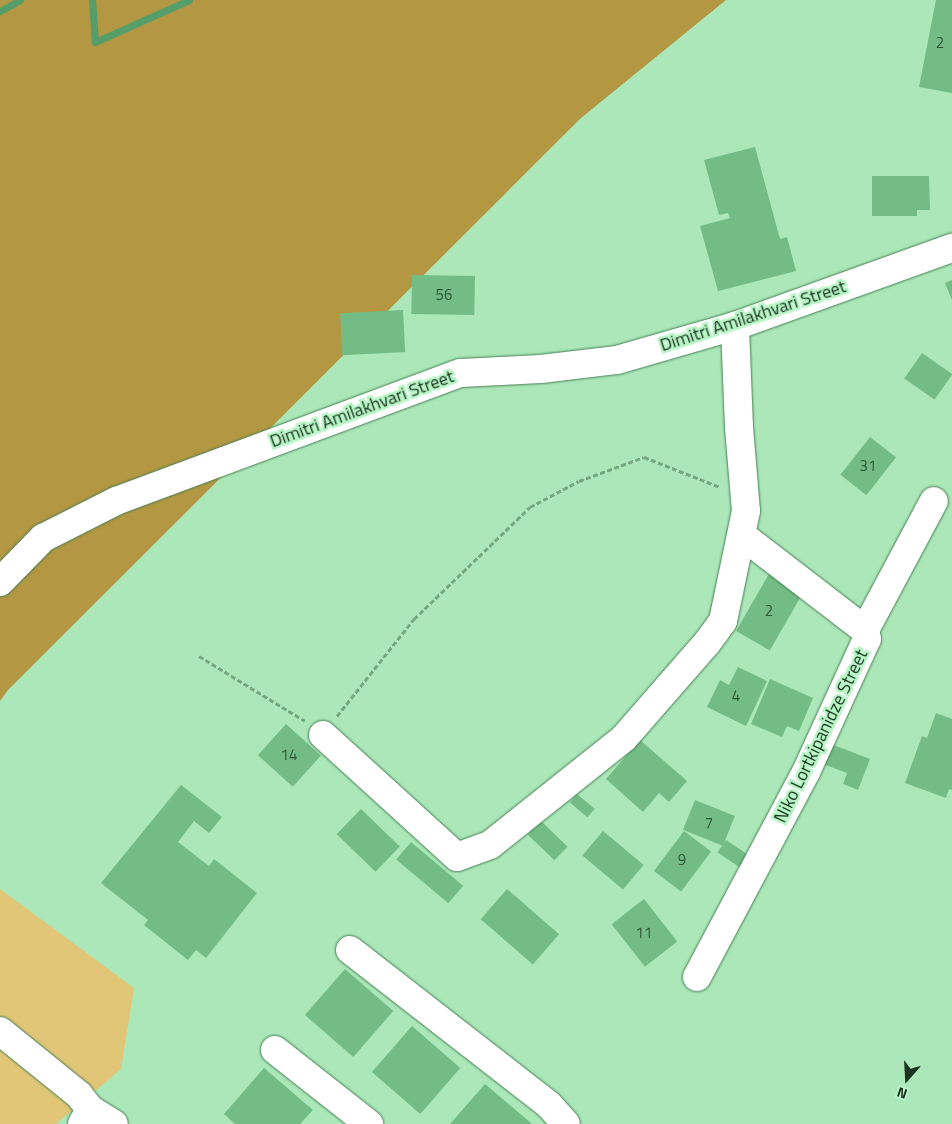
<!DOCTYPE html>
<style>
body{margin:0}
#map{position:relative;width:952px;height:1124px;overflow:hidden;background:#abe7b8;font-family:"Titillium Web",sans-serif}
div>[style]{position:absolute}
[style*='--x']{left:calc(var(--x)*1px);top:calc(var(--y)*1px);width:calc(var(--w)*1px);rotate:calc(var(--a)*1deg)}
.green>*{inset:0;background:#e1c677}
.forest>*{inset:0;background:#b39742}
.stream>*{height:7px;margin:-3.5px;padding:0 3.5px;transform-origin:3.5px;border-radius:3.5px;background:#559e69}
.building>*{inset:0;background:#73bc85;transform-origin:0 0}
.path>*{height:3px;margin-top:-1.5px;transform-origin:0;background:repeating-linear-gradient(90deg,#77a782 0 5px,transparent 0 7.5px)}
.roads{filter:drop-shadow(0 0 1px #478056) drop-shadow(0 0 1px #478056)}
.minor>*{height:28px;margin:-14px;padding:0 14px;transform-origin:14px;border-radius:14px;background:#fff}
span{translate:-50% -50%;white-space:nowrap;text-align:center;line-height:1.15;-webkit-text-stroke:5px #b8f5c5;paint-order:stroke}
.number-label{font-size:15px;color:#30553a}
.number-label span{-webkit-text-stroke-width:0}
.street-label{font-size:18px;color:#1a3321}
.north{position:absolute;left:882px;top:1054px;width:50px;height:50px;-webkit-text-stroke:4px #b8f5c5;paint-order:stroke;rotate:199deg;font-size:14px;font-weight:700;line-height:20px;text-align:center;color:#1a3321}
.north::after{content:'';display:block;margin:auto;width:18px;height:22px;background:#1a3321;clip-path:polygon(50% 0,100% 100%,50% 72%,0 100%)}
</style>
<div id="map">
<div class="green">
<i style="clip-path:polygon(0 889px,134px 988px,121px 1069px,56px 1124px,0 1124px)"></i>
</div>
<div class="forest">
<i style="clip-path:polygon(0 0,726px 0,581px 118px,8px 690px,0 701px)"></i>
</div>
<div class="stream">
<i style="--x:92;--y:0;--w:42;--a:85.9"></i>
<i style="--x:95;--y:42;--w:103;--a:-24.1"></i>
<i style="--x:0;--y:11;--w:23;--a:-29"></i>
</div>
<div class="building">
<i style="clip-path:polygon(936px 0,952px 0,952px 93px,919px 87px)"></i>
<i style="clip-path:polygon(755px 147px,780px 239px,787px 237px,796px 271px,718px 291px,700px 226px,730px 218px,728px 213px,719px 215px,704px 160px)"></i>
<i style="clip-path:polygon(872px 176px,929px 176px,930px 210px,917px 210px,917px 216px,872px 216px)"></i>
<i style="left:412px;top:275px;width:63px;height:39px;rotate:1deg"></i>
<i style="clip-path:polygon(952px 280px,952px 300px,945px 283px)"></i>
<i style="left:403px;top:310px;width:42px;height:63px;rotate:87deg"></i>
<i style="left:922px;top:353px;width:37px;height:31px;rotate:35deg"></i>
<i style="left:870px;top:437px;width:33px;height:48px;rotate:38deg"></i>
<i style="left:770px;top:572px;width:39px;height:68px;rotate:30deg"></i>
<i style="clip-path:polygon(738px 667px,767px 681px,746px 726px,707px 707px,720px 680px,729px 685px)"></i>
<i style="clip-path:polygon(770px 679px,813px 698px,799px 731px,787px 726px,782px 737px,751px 724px)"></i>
<i style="clip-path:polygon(936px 713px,952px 719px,952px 790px,949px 789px,946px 798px,905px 783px,922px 736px,927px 738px)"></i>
<i style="left:286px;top:724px;width:47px;height:42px;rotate:42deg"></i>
<i style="clip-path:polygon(640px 740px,687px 781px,669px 802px,659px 793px,643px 812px,606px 779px)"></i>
<i style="clip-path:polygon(831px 744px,870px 759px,858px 790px,843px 784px,847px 773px,823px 764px)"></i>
<i style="clip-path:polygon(181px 785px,222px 817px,209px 833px,194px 821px,178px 842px,209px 866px,214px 859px,257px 893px,206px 958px,196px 950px,188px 960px,144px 925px,148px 920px,101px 883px)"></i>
<i style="left:577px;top:794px;width:23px;height:11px;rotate:40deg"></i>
<i style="left:695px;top:800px;width:43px;height:32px;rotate:22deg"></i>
<i style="left:361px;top:809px;width:54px;height:35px;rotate:44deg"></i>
<i style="left:541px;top:821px;width:37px;height:19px;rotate:44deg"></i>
<i style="left:603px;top:831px;width:53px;height:32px;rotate:40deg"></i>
<i style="left:684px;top:831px;width:34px;height:50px;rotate:37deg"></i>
<i style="left:726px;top:840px;width:27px;height:15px;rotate:34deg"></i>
<i style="left:411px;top:842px;width:68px;height:23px;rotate:40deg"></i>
<i style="left:507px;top:889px;width:69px;height:40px;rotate:41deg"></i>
<i style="left:644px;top:899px;width:54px;height:41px;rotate:52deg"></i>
<i style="left:345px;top:969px;width:64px;height:61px;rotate:41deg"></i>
<i style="left:412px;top:1026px;width:64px;height:61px;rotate:41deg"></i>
<i style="clip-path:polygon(264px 1068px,313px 1110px,300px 1124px,235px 1124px,224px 1114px)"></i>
<i style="clip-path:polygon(485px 1084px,532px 1124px,450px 1124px)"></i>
</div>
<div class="path">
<i style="--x:199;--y:656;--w:124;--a:31.5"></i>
<i style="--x:337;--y:716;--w:124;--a:-51.6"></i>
<i style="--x:414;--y:619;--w:161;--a:-44"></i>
<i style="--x:530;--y:507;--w:55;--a:-28"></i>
<i style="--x:579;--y:481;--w:69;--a:-20.3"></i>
<i style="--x:644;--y:457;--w:82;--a:21.5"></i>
</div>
<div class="roads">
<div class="minor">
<i style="--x:0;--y:582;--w:62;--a:-45.7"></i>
<i style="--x:43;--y:538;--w:82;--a:-26.9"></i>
<i style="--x:116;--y:501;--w:368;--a:-20.4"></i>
<i style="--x:461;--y:373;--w:80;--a:-2.9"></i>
<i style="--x:541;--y:369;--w:77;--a:-6.8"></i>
<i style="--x:617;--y:360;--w:123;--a:-16.1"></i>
<i style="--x:735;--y:326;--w:231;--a:-19.8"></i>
<i style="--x:865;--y:630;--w:146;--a:-61.9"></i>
<i style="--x:323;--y:735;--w:181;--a:42.3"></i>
<i style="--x:457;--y:857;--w:35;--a:-20"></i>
<i style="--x:490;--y:845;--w:171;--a:-38.6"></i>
<i style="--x:624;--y:738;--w:126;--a:-48.9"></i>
<i style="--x:707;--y:643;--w:27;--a:-54"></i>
<i style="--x:723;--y:621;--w:112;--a:-78.2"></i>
<i style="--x:746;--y:511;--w:84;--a:-94.8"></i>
<i style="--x:739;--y:427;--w:101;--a:-92.3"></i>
<i style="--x:350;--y:950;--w:252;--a:37.9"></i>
<i style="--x:549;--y:1105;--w:25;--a:48"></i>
<i style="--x:697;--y:977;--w:232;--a:-62"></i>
<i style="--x:806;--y:772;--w:146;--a:-65.4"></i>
<i style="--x:867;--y:639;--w:9;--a:-103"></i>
<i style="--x:865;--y:630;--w:154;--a:-142.4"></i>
<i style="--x:0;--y:1031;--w:102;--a:39"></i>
<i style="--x:79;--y:1095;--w:18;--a:52"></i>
<i style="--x:90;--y:1109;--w:17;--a:118"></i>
<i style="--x:275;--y:1050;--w:120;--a:38.2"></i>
<i style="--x:90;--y:1109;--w:28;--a:32"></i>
</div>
</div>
<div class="number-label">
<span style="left:940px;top:43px">2</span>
<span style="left:444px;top:295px">56</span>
<span style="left:868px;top:466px">31</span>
<span style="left:769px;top:611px">2</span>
<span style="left:736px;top:696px">4</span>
<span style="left:289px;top:755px">14</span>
<span style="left:709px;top:823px">7</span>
<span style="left:682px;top:860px">9</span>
<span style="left:644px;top:933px">11</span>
</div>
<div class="street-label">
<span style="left:753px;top:316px;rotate:-18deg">Dimitri Amilakhvari Street</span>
<span style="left:362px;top:409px;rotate:-20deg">Dimitri Amilakhvari Street</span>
<span style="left:821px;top:736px;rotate:-64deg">Niko Lortkipanidze Street</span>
</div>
<div class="north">N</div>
</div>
